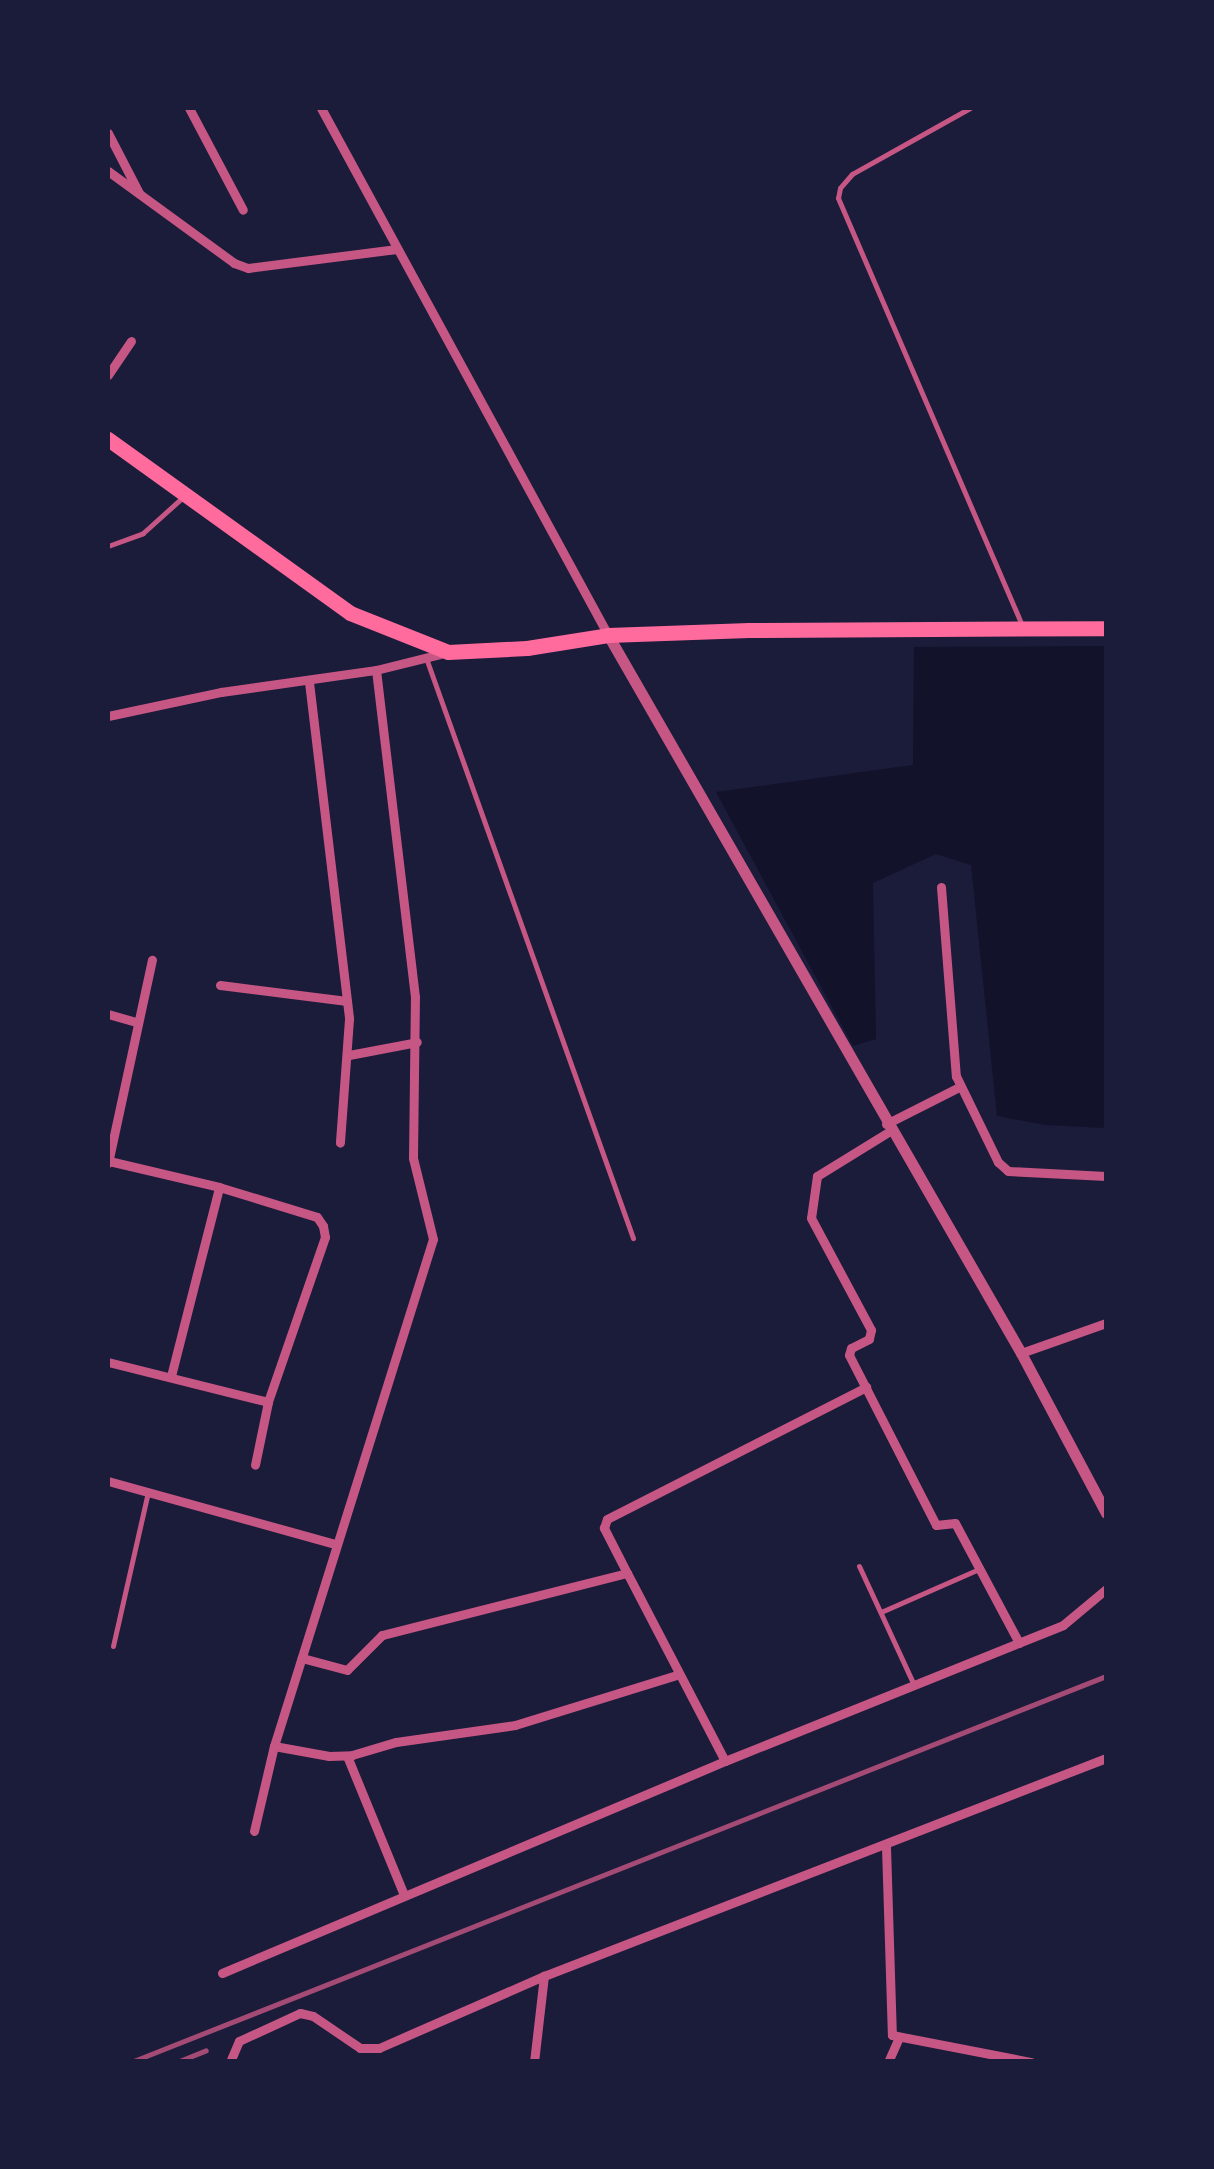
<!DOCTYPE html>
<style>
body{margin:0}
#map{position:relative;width:1214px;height:2169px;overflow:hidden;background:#1b1b3a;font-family:"Open Sans",sans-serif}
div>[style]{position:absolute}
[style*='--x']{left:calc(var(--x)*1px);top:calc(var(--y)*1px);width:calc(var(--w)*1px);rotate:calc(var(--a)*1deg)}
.water>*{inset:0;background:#12122b}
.service>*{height:5px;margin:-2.5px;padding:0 2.5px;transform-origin:2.5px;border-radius:2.5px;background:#c65784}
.minor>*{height:9px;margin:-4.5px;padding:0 4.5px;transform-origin:4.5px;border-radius:4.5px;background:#c65784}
.tertiary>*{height:11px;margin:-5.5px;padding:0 5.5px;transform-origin:5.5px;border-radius:5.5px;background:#c65784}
.trunk>*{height:15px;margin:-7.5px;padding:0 7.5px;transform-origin:7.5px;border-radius:7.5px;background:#ff6b9d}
.rail>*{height:5px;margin:-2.5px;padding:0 2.5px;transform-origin:2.5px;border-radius:2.5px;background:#a44b75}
span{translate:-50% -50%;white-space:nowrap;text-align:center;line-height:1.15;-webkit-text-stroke:9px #1b1b3a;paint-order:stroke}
.frame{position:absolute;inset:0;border:110px solid #1b1b3a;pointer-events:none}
</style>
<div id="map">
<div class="water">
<i style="clip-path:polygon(1106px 646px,1106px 1128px,1045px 1125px,997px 1116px,971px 865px,936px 854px,873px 883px,876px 1039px,853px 1046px,716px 792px,913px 765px,914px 647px)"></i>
</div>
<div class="service">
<i style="--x:970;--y:108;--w:135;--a:150.8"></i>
<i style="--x:852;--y:174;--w:18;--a:131"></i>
<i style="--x:840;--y:188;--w:10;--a:101"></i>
<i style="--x:838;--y:198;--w:467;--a:66.7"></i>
<i style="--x:108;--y:546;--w:37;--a:-20"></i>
<i style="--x:143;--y:533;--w:54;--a:-42"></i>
<i style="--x:426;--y:658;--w:616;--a:70.36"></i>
<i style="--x:859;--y:1566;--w:131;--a:65.2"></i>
<i style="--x:881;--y:1612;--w:107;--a:-23.7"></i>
<i style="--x:113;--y:1646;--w:158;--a:-77.2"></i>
</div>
<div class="minor">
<i style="--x:189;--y:108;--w:115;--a:62.1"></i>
<i style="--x:321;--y:108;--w:600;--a:61.43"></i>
<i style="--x:108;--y:133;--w:68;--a:62.7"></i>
<i style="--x:108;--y:171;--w:156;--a:36.1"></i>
<i style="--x:234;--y:263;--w:15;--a:20"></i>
<i style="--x:248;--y:268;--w:150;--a:-7.3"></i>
<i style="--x:108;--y:375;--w:41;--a:-55.9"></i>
<i style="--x:309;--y:682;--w:339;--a:83.2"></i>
<i style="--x:349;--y:1019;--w:124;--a:94.2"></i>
<i style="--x:108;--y:716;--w:116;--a:-12"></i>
<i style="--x:221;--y:692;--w:157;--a:-8.1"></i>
<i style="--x:376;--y:670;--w:70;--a:-14"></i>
<i style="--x:941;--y:887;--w:190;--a:85.5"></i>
<i style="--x:956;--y:1076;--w:96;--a:64"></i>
<i style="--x:998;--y:1162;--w:13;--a:42"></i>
<i style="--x:1008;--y:1171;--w:98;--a:2.9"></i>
<i style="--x:220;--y:985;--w:128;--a:7.2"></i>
<i style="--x:108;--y:1014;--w:29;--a:16"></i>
<i style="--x:349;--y:1055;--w:69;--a:-10.8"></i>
<i style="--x:886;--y:1124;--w:82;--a:-26.9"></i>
<i style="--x:890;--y:1131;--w:86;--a:148.3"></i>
<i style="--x:817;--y:1176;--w:42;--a:98.1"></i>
<i style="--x:811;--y:1218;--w:127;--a:61.8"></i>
<i style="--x:871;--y:1330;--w:9;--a:103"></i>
<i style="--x:869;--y:1339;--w:20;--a:153"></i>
<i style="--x:851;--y:1348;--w:7;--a:106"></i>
<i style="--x:849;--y:1355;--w:191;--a:62.9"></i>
<i style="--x:936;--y:1525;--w:19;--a:-6"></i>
<i style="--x:955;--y:1523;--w:136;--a:61.9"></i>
<i style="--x:109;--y:1161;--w:113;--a:13.3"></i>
<i style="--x:219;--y:1187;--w:102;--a:17"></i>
<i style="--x:317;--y:1217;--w:11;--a:56"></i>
<i style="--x:323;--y:1226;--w:11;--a:80"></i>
<i style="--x:325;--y:1237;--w:175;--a:109.1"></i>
<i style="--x:268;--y:1402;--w:64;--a:101.7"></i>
<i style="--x:108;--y:1163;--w:208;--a:-77.8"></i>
<i style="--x:1021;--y:1353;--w:90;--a:-19.4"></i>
<i style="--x:108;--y:1362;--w:165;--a:14"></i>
<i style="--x:171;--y:1376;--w:195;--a:-75.7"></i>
<i style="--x:108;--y:1481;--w:236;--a:15.5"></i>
<i style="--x:627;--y:1573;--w:51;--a:-117.1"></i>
<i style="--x:604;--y:1528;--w:9;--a:-72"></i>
<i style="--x:607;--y:1519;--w:291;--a:-27"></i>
<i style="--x:274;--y:1746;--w:56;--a:10.3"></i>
<i style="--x:329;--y:1756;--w:23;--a:-2"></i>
<i style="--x:352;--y:1755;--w:46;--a:-16.5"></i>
<i style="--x:396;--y:1742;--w:120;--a:-8.1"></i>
<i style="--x:515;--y:1725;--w:170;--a:-17.2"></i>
<i style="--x:347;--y:1756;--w:150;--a:67.7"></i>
<i style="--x:725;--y:1761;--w:364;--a:-21.9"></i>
<i style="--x:1063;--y:1625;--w:56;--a:-39.9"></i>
<i style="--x:254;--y:1831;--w:87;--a:-76.8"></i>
<i style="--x:274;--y:1746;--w:531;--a:-72.59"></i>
<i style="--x:433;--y:1239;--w:83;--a:-103.9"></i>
<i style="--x:413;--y:1158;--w:161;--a:-89.3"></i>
<i style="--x:415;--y:997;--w:329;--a:-96.8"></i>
<i style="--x:886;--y:1847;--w:188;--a:88.2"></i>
<i style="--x:892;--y:2035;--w:142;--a:11"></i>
<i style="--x:222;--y:1973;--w:546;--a:-22.85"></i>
<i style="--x:725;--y:1761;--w:212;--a:-117.5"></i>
<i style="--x:627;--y:1573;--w:253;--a:165.8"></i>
<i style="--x:382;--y:1635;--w:49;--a:135"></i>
<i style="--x:347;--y:1670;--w:47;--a:-165.1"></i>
<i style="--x:230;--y:2062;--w:23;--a:-67"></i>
<i style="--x:239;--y:2041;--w:67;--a:-24.7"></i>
<i style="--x:300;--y:2013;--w:13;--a:13"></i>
<i style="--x:313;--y:2016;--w:57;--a:34.2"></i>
<i style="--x:360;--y:2048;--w:19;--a:0"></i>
<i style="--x:379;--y:2048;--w:180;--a:-23.6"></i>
<i style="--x:544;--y:1976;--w:603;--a:-21.2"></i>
<i style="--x:534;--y:2062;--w:87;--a:-83.4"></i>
<i style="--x:888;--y:2062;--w:27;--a:-66"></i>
</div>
<div class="tertiary">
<i style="--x:608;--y:635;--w:828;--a:60.09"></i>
<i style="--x:1021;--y:1353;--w:181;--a:62"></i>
</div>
<div class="trunk">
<i style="--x:108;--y:439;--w:298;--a:35.7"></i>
<i style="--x:350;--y:613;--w:105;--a:21.7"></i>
<i style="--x:448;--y:652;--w:79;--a:-2.9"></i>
<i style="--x:527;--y:648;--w:82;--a:-9.1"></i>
<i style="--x:608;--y:635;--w:141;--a:-2"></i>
<i style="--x:749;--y:630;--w:357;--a:-0.3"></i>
</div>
<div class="rail">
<i style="--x:131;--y:2062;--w:1049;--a:-21.6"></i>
<i style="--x:177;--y:2062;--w:31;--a:-22"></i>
</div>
<div class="frame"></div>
</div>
